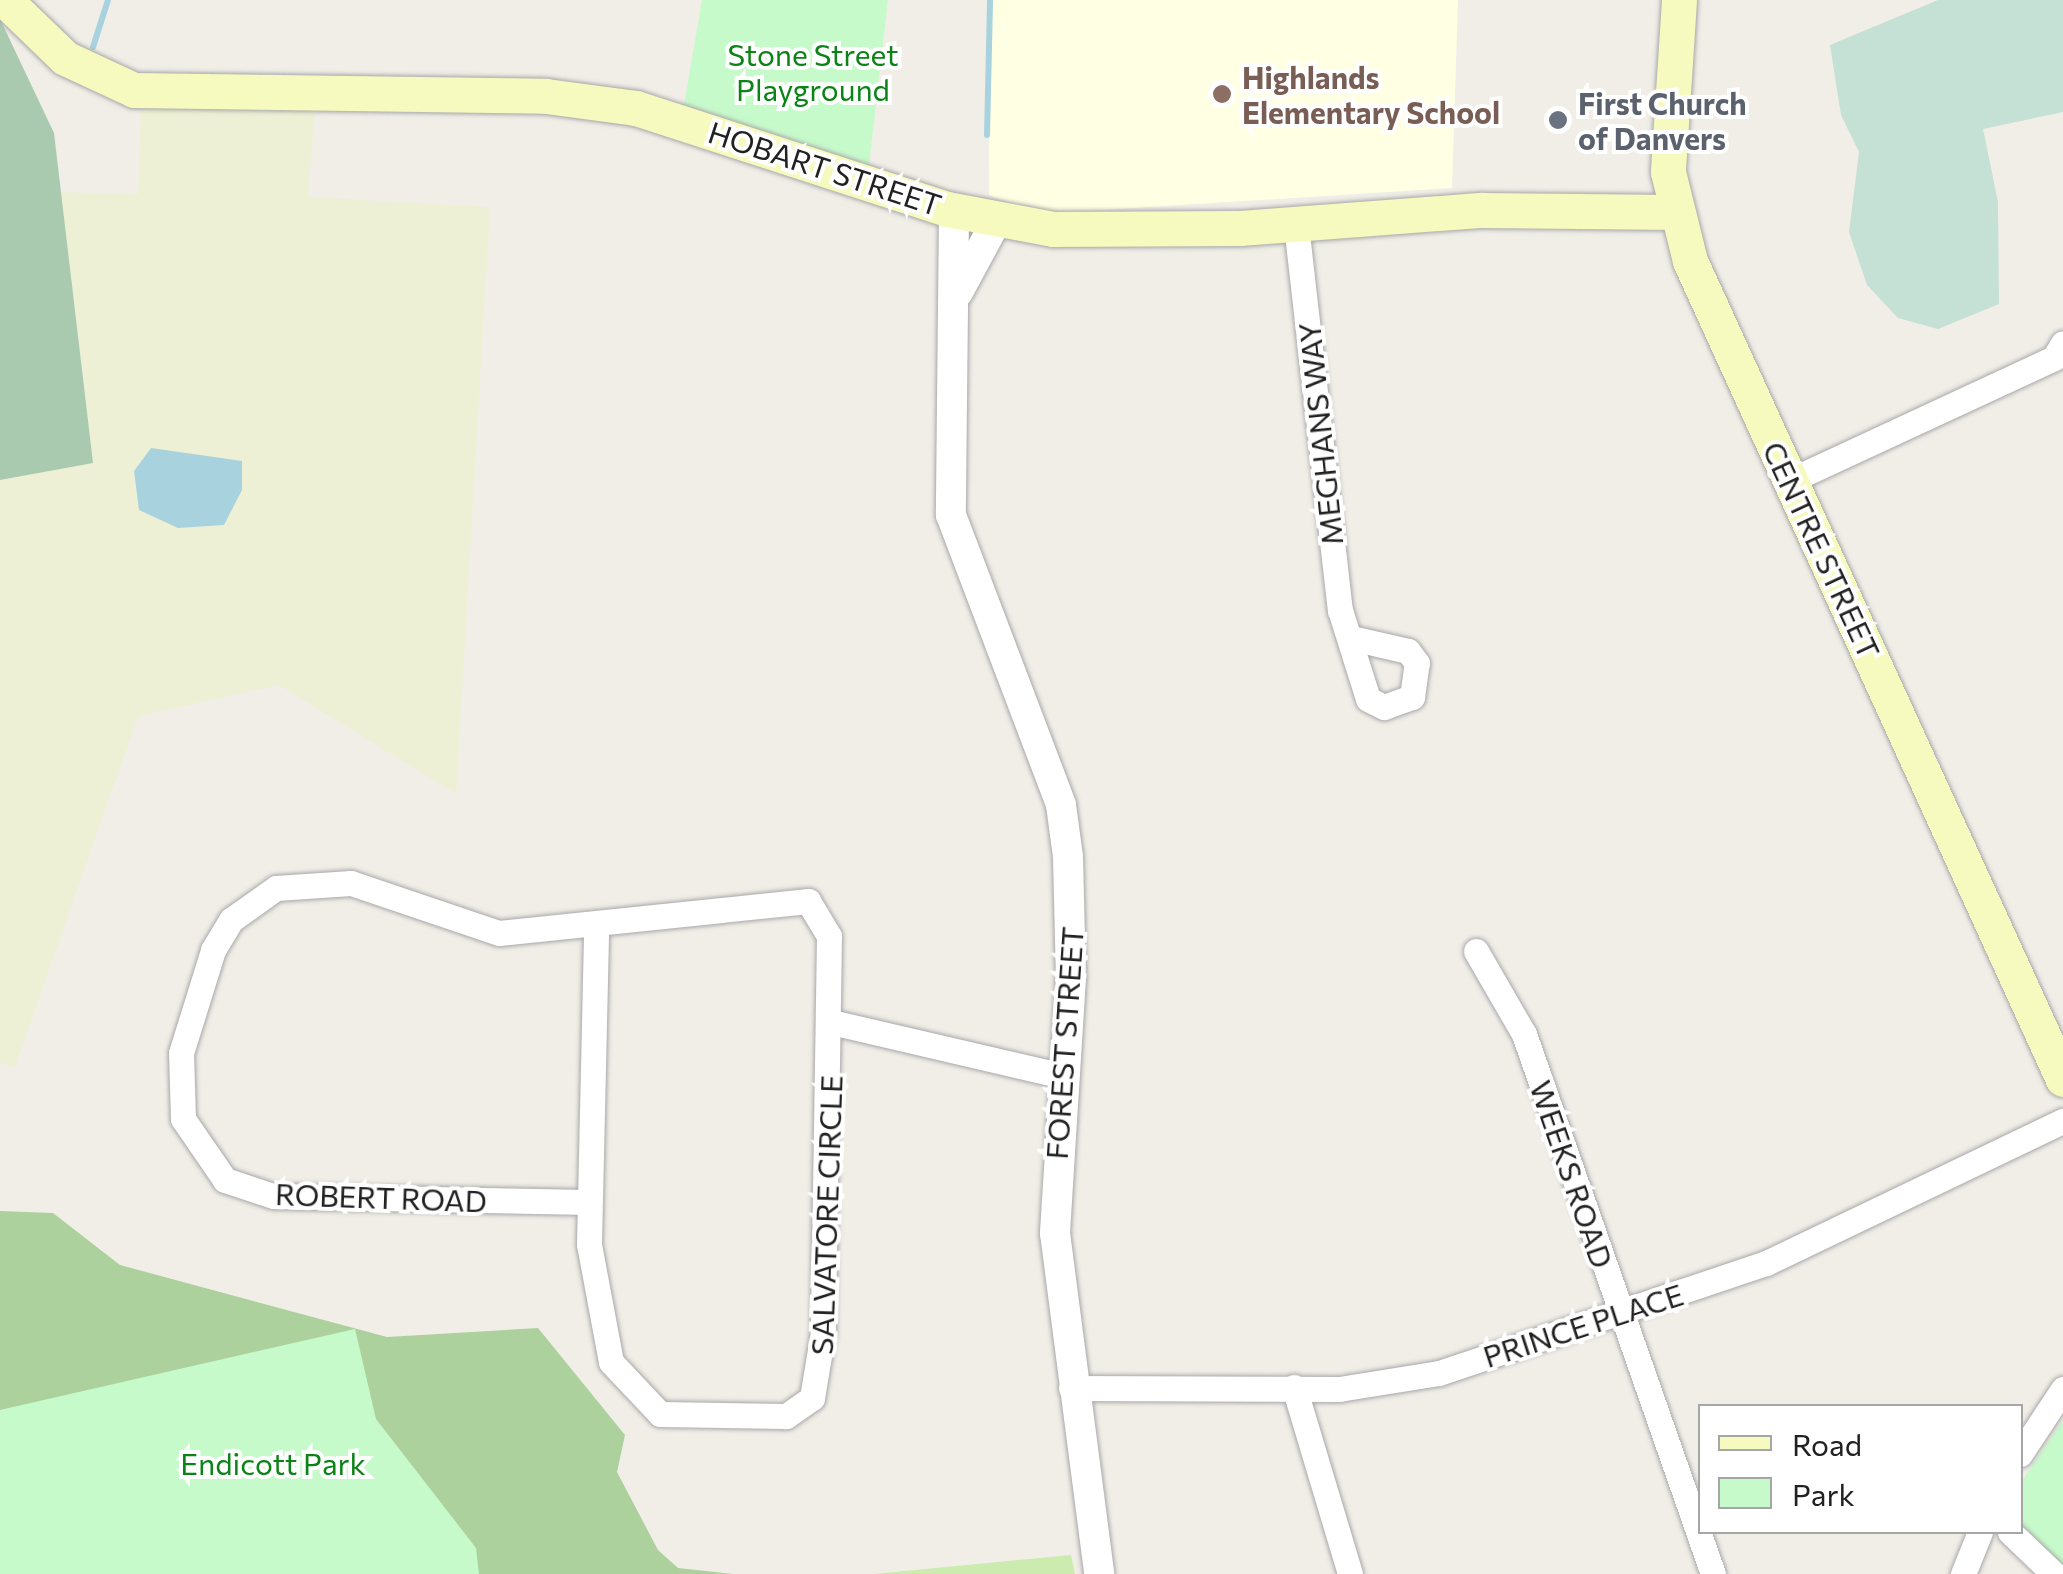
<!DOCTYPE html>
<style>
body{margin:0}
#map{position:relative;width:2063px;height:1574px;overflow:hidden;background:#f1eee8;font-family:Commissioner,sans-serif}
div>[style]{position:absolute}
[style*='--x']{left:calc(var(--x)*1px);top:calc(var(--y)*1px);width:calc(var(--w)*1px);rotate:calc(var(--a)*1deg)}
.education>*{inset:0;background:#ffffe4}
.farmland>*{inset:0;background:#edf0d4}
.grass>*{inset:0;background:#ccebaf}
.forest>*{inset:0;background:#acd19d}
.wetland>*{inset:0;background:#c5e0d4}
.cemetery>*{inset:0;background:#a9caaf}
.park>*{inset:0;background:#c7facb}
.water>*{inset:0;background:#a9d2df}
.stream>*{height:6px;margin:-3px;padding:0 3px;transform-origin:3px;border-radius:3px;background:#a9d2df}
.roads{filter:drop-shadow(0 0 2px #a8a8a8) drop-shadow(0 0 2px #a8a8a8)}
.minor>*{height:25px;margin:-12.5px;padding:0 12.5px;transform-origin:12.5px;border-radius:12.5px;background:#fff}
.tertiary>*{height:30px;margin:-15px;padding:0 15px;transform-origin:15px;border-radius:15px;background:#fff}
.secondary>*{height:35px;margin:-17.5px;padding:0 17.5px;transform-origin:17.5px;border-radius:17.5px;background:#f6fabe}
.dots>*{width:28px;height:28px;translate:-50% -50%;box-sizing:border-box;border:5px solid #fff;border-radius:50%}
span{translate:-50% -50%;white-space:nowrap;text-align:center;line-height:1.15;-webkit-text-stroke:8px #fff;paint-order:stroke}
.park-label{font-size:30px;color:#0c8317}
.education-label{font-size:30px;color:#785e54;font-weight:700}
.left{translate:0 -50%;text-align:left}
.worship-label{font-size:30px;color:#5b616d;font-weight:700}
.street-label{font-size:30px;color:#212121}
.legend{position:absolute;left:1698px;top:1404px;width:325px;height:130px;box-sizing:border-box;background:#fff;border:2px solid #a6a6a6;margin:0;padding:12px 18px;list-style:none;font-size:30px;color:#212121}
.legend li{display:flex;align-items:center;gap:20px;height:50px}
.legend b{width:50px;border:2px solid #a6a6a6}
</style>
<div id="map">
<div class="education">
<i style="clip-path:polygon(990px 0,1458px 0,1452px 188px,1038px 214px,989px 195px)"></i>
</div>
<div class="farmland">
<i style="clip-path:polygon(141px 104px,315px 110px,308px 197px,490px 207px,456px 794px,279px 685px,138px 716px,15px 1067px,0 1062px,0 480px,93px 462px,59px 192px,138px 194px)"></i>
</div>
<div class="grass">
<i style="clip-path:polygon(1071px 1555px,1075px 1574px,874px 1574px)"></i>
</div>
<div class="forest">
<i style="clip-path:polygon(0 1211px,53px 1213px,120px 1265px,387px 1337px,538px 1328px,625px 1435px,617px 1472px,658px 1550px,678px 1568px,733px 1574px,0 1574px)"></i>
</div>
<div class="wetland">
<i style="clip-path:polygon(1938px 0,2063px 0,2063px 112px,1983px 129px,1998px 202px,1999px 304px,1938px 329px,1898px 318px,1867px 285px,1849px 232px,1859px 152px,1841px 115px,1830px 45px)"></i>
</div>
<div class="cemetery">
<i style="clip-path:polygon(0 19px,54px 133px,93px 463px,0 480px)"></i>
</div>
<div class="park">
<i style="clip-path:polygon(702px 0,888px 0,869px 165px,684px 105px)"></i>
<i style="clip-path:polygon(355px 1329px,376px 1419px,476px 1548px,479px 1574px,0 1574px,0 1410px)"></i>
<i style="clip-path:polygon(2063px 1420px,2063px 1573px,2020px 1532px,2021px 1482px)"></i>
</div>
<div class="water">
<i style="clip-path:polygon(151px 448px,242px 461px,242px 490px,224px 525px,178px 528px,139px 510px,134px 471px)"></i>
</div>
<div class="stream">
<i style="--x:93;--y:47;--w:49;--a:-72.3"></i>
<i style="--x:987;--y:135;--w:135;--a:-88.7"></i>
</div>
<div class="roads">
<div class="minor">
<i style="--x:1296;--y:225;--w:388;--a:83.5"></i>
<i style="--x:1340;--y:610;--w:93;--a:72.5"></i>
<i style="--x:1368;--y:699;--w:18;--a:27"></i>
<i style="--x:1384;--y:707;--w:30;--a:-20"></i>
<i style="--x:1412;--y:697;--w:34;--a:-82"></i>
<i style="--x:1417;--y:663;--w:15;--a:-127"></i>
<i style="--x:1408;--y:651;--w:53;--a:-167"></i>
<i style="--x:1789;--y:481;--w:292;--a:-24.9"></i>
<i style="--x:2054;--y:358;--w:17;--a:-59"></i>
<i style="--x:1476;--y:951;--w:96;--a:60"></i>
<i style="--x:1524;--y:1034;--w:572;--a:70.71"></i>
<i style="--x:831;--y:1022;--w:238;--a:13.1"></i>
<i style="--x:589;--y:1202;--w:316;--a:-178.9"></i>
<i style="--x:273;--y:1196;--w:51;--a:-161.6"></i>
<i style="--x:225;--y:1180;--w:74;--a:-124.5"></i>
<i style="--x:183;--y:1119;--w:66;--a:-91.7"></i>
<i style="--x:181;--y:1053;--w:108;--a:-72.7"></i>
<i style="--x:213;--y:950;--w:35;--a:-59"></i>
<i style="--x:231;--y:920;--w:55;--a:-35.4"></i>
<i style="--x:276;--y:888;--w:75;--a:-3.8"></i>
<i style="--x:351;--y:883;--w:156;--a:18.7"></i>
<i style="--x:499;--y:933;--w:311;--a:-5.9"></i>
<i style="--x:808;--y:901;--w:41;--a:59"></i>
<i style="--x:829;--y:936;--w:396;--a:90.9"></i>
<i style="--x:823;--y:1332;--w:67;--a:99.5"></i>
<i style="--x:812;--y:1398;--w:32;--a:145"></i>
<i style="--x:786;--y:1416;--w:126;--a:-179.1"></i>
<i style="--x:660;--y:1414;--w:71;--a:-133.3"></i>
<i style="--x:611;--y:1362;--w:120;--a:-100.6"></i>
<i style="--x:589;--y:1244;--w:317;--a:-88.7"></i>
<i style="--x:1294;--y:1387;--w:195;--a:73.3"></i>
<i style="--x:1071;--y:1388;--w:268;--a:0.2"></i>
<i style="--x:1339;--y:1389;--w:101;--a:-9.1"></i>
<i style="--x:1439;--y:1373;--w:345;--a:-18.6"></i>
<i style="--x:1766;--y:1263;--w:329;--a:-25.6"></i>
<i style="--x:2020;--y:1454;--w:78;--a:-56.5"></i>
<i style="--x:2010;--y:1532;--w:61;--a:43.7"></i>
<i style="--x:1963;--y:1574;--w:45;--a:-68"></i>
</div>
<div class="tertiary">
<i style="--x:954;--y:211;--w:304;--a:90.6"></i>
<i style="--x:951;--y:515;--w:310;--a:69.2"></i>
<i style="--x:1061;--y:805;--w:52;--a:82.3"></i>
<i style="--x:1068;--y:857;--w:121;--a:88.6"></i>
<i style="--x:1071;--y:978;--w:256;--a:93.6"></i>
<i style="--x:1055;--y:1233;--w:344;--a:82.6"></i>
<i style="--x:958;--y:292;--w:82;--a:-61.6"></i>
</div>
<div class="secondary">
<i style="--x:5;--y:0;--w:83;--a:44"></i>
<i style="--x:65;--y:58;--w:76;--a:24.9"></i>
<i style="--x:134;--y:90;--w:412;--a:0.8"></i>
<i style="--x:546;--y:96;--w:91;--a:7.6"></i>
<i style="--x:636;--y:108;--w:327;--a:18"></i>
<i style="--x:947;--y:209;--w:108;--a:10.7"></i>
<i style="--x:1053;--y:229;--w:187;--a:-0.3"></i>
<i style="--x:1240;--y:228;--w:243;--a:-4.3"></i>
<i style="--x:1482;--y:210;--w:194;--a:0.6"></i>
<i style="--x:1679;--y:0;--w:172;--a:93.7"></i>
<i style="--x:1668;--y:172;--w:92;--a:76.1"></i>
<i style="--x:1690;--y:261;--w:899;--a:65.49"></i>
</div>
</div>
<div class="dots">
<i style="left:1222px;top:94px;background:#8d6e63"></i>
<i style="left:1558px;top:120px;background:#6b7280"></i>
</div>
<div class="park-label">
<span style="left:813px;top:71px">Stone Street<br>Playground</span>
<span style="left:273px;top:1463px">Endicott Park</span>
</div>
<div class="education-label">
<span class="left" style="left:1242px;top:94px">Highlands<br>Elementary School</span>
</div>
<div class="worship-label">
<span class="left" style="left:1578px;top:120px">First Church<br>of Danvers</span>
</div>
<div class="street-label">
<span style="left:825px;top:168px;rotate:18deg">HOBART STREET</span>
<span style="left:1320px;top:434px;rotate:-96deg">MEGHANS WAY</span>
<span style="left:1822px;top:550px;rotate:65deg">CENTRE STREET</span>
<span style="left:1064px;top:1043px;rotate:-86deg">FOREST STREET</span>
<span style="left:1572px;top:1174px;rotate:71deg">WEEKS ROAD</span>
<span style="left:381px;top:1197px;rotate:2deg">ROBERT ROAD</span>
<span style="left:826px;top:1215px;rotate:-88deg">SALVATORE CIRCLE</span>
<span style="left:1583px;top:1325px;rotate:-18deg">PRINCE PLACE</span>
</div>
<ul class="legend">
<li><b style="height:12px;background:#f6fabe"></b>Road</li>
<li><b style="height:28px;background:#c7facb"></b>Park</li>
</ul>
</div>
